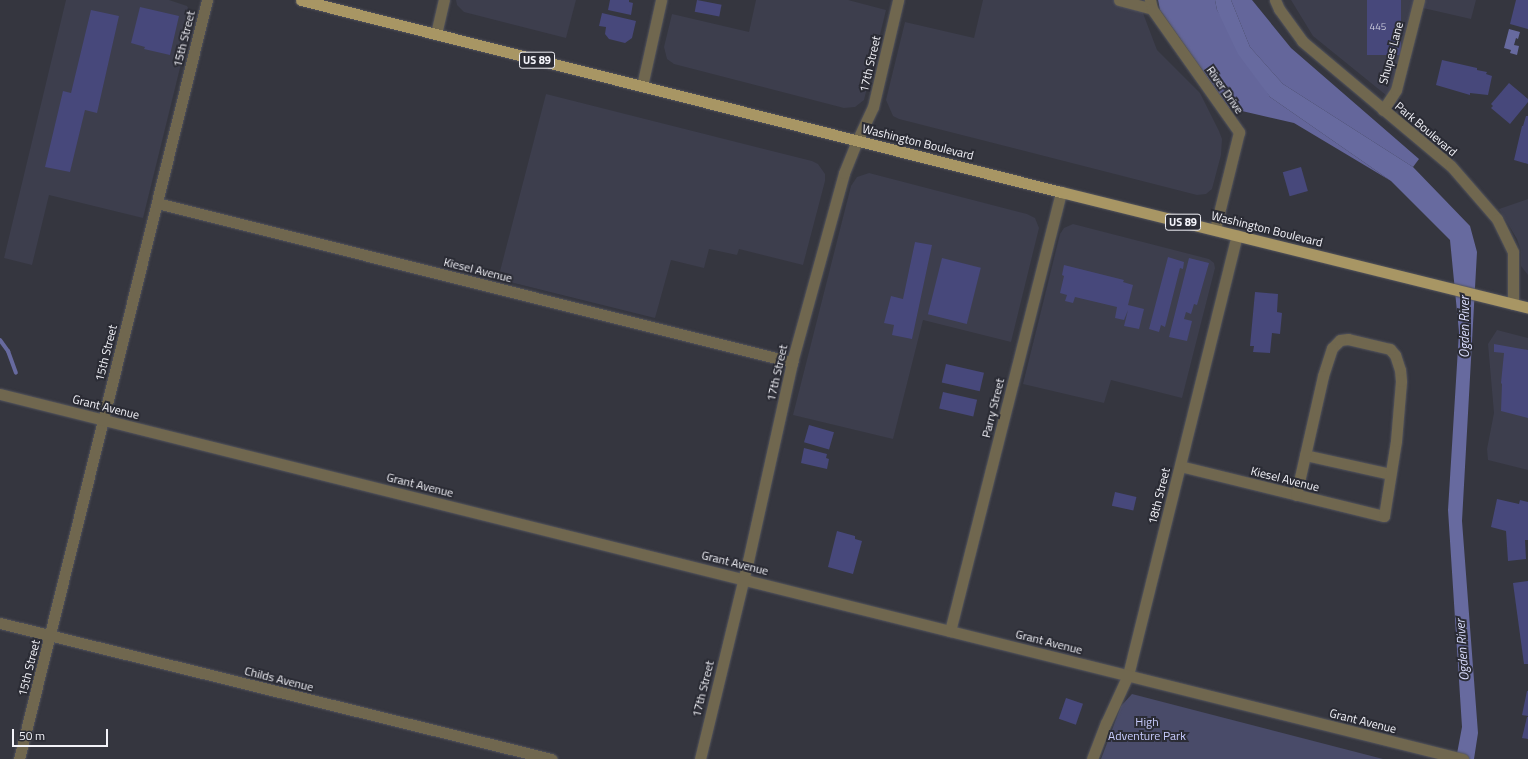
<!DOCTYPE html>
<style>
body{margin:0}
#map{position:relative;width:1528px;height:759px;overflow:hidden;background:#35363f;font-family:"Titillium Web",sans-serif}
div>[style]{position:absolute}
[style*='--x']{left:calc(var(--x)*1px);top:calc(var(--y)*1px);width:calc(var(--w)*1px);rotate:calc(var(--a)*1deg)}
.built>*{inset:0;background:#3d3e4d}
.green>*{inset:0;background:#494b69}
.forest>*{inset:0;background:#64669b}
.water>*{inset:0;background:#676a9f}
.stream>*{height:4px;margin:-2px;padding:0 2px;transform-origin:2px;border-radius:2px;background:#676a9f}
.building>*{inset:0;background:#47487b;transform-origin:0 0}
.roads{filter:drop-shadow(0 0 1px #53545d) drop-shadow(0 0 1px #53545d)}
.minor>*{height:11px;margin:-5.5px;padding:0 5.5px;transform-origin:5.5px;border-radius:5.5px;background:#70674f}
.tertiary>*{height:11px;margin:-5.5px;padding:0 5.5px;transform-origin:5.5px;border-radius:5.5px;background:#70674f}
.primary>*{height:11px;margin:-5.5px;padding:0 5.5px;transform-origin:5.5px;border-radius:5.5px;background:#a89664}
span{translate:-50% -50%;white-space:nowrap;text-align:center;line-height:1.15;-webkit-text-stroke:4px #2b2c35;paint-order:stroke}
.number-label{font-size:10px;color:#c8c8da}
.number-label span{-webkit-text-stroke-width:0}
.shield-label span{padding:1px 3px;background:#2b2c35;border:1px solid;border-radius:3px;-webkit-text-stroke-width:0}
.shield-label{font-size:11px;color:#f3f3f9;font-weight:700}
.street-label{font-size:12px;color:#f3f3f9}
.park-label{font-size:12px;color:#c8ccfd}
.water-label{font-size:13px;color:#d8dbfc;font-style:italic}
.scale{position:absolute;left:12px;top:729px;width:96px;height:18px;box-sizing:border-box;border:2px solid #f3f3f9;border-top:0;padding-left:5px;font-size:12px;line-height:14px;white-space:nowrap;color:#f3f3f9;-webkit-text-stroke:3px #2b2c35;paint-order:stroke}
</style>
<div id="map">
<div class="built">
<i style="clip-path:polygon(66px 0,169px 0,187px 6px,192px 15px,192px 19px,143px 218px,49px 195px,32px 265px,4px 258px)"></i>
<i style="clip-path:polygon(456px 0,576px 0,566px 38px,464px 12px,457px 5px)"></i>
<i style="clip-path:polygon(756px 0,848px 0,886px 10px,864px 100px,855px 107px,844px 108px,674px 64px,667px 59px,664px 47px,672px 14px,749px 32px)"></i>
<i style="clip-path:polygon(983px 0,1138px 0,1157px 50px,1200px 93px,1219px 131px,1222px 139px,1221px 155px,1212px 189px,1206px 194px,1197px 195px,899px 119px,893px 116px,886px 100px,905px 22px,974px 38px)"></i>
<i style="clip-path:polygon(1291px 0,1476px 0,1471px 19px,1423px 8px,1397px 104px,1313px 36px)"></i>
<i style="clip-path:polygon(546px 94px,812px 161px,818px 164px,825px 174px,825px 181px,803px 265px,739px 249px,737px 255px,709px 249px,704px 268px,671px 260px,655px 318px,498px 279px)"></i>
<i style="clip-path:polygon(869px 173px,1027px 214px,1035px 218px,1039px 228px,1011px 342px,923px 320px,893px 439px,793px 415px,851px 186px,857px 177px)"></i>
<i style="clip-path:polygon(1528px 199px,1528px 275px,1521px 266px,1521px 251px,1517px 239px,1499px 209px)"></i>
<i style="clip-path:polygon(1073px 224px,1209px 259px,1214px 263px,1215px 268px,1182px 398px,1111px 380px,1104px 403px,1023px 384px,1060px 234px,1064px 228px)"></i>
<i style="clip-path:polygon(1497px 330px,1528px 338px,1528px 470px,1488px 460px,1487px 449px,1494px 413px,1488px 344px)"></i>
</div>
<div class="green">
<i style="clip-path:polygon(1132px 694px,1383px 759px,1101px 759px,1121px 706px)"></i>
</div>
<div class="forest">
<i style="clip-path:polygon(1158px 0,1215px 0,1217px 10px,1270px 97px,1391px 181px,1294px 123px,1229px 108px,1160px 10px)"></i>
<i style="clip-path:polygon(1231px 0,1252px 0,1291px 48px,1419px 159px,1413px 167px,1283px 84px,1250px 47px)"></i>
</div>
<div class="water">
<i style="clip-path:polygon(1215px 0,1231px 0,1250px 47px,1283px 84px,1413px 167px,1470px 226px,1477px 252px,1462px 521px,1478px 733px,1474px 759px,1456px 759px,1462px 727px,1448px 510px,1459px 332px,1450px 240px,1391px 181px,1270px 97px,1238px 54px,1217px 10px)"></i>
<i style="clip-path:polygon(1509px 29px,1520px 32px,1518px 39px,1516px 38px,1514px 45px,1519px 46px,1517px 55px,1510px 53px,1511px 50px,1504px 48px)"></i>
</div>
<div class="stream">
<i style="--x:0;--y:340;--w:14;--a:54"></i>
<i style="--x:8;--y:351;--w:23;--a:70"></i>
</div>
<div class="building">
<i style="clip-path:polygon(610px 0,629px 0,629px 2px,633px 3px,631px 15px,608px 10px)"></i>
<i style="left:697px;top:0;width:25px;height:12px;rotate:11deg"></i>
<i style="left:1367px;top:0;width:34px;height:55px"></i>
<i style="clip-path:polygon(1516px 0,1528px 0,1528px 29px,1510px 24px)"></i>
<i style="clip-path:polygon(140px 7px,179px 16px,170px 55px,144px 49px,145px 47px,131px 43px)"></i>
<i style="clip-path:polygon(91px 10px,119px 16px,97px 113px,85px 110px,70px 172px,45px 167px,63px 91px,71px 93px)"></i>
<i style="clip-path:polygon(602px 13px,636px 21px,632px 38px,625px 43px,609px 39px,605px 34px,606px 27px,599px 26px)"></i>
<i style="clip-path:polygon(1442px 60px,1477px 68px,1477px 70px,1487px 72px,1486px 74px,1492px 76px,1488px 95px,1470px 93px,1470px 95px,1436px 85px)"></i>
<i style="clip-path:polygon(1509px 83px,1528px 99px,1528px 102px,1510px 124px,1491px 108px,1493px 106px,1491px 104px)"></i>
<i style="clip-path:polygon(1526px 116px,1528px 116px,1528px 164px,1514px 160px,1522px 126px,1523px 126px)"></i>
<i style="left:1301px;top:167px;width:25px;height:19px;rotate:74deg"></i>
<i style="clip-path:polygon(915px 242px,932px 245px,912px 339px,892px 335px,894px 325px,884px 323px,891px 296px,903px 299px)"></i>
<i style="clip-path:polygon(1168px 257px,1184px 262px,1183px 269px,1180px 268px,1165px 327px,1161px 325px,1159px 332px,1149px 329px)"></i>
<i style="left:942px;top:258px;width:40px;height:58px;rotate:14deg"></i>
<i style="clip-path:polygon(1189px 258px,1209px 263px,1197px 305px,1194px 304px,1191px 314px,1186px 312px,1184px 319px,1192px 321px,1187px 341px,1169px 337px)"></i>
<i style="clip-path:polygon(1064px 265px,1124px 280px,1123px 282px,1133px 285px,1128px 305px,1144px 309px,1139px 329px,1124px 326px,1128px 310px,1124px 320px,1115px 318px,1117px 307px,1075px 297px,1073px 303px,1065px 301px,1067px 295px,1060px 293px,1064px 276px,1062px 275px)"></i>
<i style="clip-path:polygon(1255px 292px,1278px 294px,1277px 312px,1282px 313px,1280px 334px,1272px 333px,1270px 353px,1253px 352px,1254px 346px,1250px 346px)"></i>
<i style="clip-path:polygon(1494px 344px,1528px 350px,1528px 418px,1501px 411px,1502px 384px,1501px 383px,1504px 353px,1494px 352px)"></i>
<i style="left:946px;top:364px;width:39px;height:19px;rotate:13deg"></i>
<i style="left:943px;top:392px;width:35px;height:17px;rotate:13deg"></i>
<i style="left:809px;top:425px;width:26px;height:18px;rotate:16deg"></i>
<i style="clip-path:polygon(804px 448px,827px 454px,826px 458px,829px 459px,827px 469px,801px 463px)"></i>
<i style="left:1115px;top:492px;width:22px;height:14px;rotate:13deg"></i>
<i style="clip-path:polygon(1497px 499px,1519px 504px,1520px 500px,1528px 502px,1528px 540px,1525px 540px,1526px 559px,1508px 561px,1506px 531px,1491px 527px)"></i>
<i style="clip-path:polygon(837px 531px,855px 536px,855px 539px,862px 541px,853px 574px,828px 567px)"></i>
<i style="clip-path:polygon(1528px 581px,1528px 664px,1524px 664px,1513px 583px)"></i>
<i style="clip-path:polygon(1527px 691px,1528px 691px,1528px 716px,1522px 715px)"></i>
<i style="left:1066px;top:698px;width:18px;height:22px;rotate:19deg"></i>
<i style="clip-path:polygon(1527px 717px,1528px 717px,1528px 739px,1522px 738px)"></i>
</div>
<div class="roads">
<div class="minor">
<i style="--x:1119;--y:0;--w:34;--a:15"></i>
<i style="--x:1150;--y:0;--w:9;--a:77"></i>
<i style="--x:1152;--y:9;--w:151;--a:54.7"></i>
<i style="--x:1239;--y:132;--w:100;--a:103.9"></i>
<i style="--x:436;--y:34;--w:35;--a:-77"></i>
<i style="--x:1383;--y:110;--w:24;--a:-57"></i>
<i style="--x:1396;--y:90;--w:93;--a:-75.7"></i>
<i style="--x:857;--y:141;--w:38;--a:-65"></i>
<i style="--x:873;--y:107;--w:110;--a:-76.8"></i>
<i style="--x:157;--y:203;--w:655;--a:14.06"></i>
<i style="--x:1305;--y:455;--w:87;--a:12.6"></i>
<i style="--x:1180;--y:466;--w:210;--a:13.8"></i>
<i style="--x:1384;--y:516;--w:76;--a:-80.9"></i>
<i style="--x:1396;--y:441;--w:60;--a:-85.2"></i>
<i style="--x:1401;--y:381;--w:11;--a:-95"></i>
<i style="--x:1400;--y:370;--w:16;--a:-108"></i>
<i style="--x:1395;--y:355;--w:8;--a:-130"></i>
<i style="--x:1390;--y:349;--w:43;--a:-166.6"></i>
<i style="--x:1348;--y:339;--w:8;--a:173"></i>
<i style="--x:1340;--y:340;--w:11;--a:135"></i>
<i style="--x:1332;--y:348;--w:29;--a:108"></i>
<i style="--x:1323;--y:376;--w:122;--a:102.8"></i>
<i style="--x:0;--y:623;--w:568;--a:13.86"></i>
<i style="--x:950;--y:631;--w:453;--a:-75.8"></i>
<i style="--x:19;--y:759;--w:782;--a:-76.09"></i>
<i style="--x:1092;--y:759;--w:39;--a:-69"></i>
<i style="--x:1106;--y:723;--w:53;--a:-65.4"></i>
<i style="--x:1128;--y:675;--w:453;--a:-76.1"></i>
</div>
<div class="tertiary">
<i style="--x:1275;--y:0;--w:10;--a:66"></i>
<i style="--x:1279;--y:9;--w:39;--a:54"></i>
<i style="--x:1302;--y:41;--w:194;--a:40"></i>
<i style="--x:1451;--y:166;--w:70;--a:49"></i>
<i style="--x:1497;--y:219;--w:37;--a:64"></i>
<i style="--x:1513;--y:252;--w:52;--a:90"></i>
<i style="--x:642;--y:86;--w:88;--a:-77.5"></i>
<i style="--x:0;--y:394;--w:1508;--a:14.01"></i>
<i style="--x:700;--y:759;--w:204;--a:-76.4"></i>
<i style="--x:748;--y:561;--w:204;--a:-77.5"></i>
<i style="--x:792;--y:362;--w:196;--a:-74.6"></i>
<i style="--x:844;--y:173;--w:35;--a:-68"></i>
</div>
<div class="primary">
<i style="--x:301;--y:0;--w:784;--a:14.18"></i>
<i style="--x:1061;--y:192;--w:481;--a:13.9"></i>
</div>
</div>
<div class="number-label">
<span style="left:1378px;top:27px">445</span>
</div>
<div class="shield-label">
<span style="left:537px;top:60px">US 89</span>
<span style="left:1183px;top:222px">US 89</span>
</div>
<div class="street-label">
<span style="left:184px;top:39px;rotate:-76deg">15th Street</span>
<span style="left:1391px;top:53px;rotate:-75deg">Shupes Lane</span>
<span style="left:870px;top:64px;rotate:-77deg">17th Street</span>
<span style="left:1225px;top:90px;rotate:55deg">River Drive</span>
<span style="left:1426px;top:129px;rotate:40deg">Park Boulevard</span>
<span style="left:918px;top:142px;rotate:14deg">Washington Boulevard</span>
<span style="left:1267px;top:229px;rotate:14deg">Washington Boulevard</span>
<span style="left:478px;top:270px;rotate:14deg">Kiesel Avenue</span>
<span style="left:106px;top:353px;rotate:-76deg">15th Street</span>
<span style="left:777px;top:373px;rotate:-77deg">17th Street</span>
<span style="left:106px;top:407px;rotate:14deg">Grant Avenue</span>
<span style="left:993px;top:408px;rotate:-76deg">Parry Street</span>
<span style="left:1285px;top:479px;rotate:14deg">Kiesel Avenue</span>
<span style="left:420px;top:485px;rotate:14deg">Grant Avenue</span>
<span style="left:1159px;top:496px;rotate:-76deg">18th Street</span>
<span style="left:735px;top:563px;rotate:14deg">Grant Avenue</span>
<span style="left:1049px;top:642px;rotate:14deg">Grant Avenue</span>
<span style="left:29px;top:668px;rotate:-76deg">15th Street</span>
<span style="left:279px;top:679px;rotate:14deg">Childs Avenue</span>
<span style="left:703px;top:689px;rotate:-76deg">17th Street</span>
<span style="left:1363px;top:721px;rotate:14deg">Grant Avenue</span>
</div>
<div class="park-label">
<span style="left:1147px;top:729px">High<br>Adventure Park</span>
</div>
<div class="water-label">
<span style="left:1464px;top:327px;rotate:-90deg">Ogden River</span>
<span style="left:1462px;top:650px;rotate:-94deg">Ogden River</span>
</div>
<div class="scale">50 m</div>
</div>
